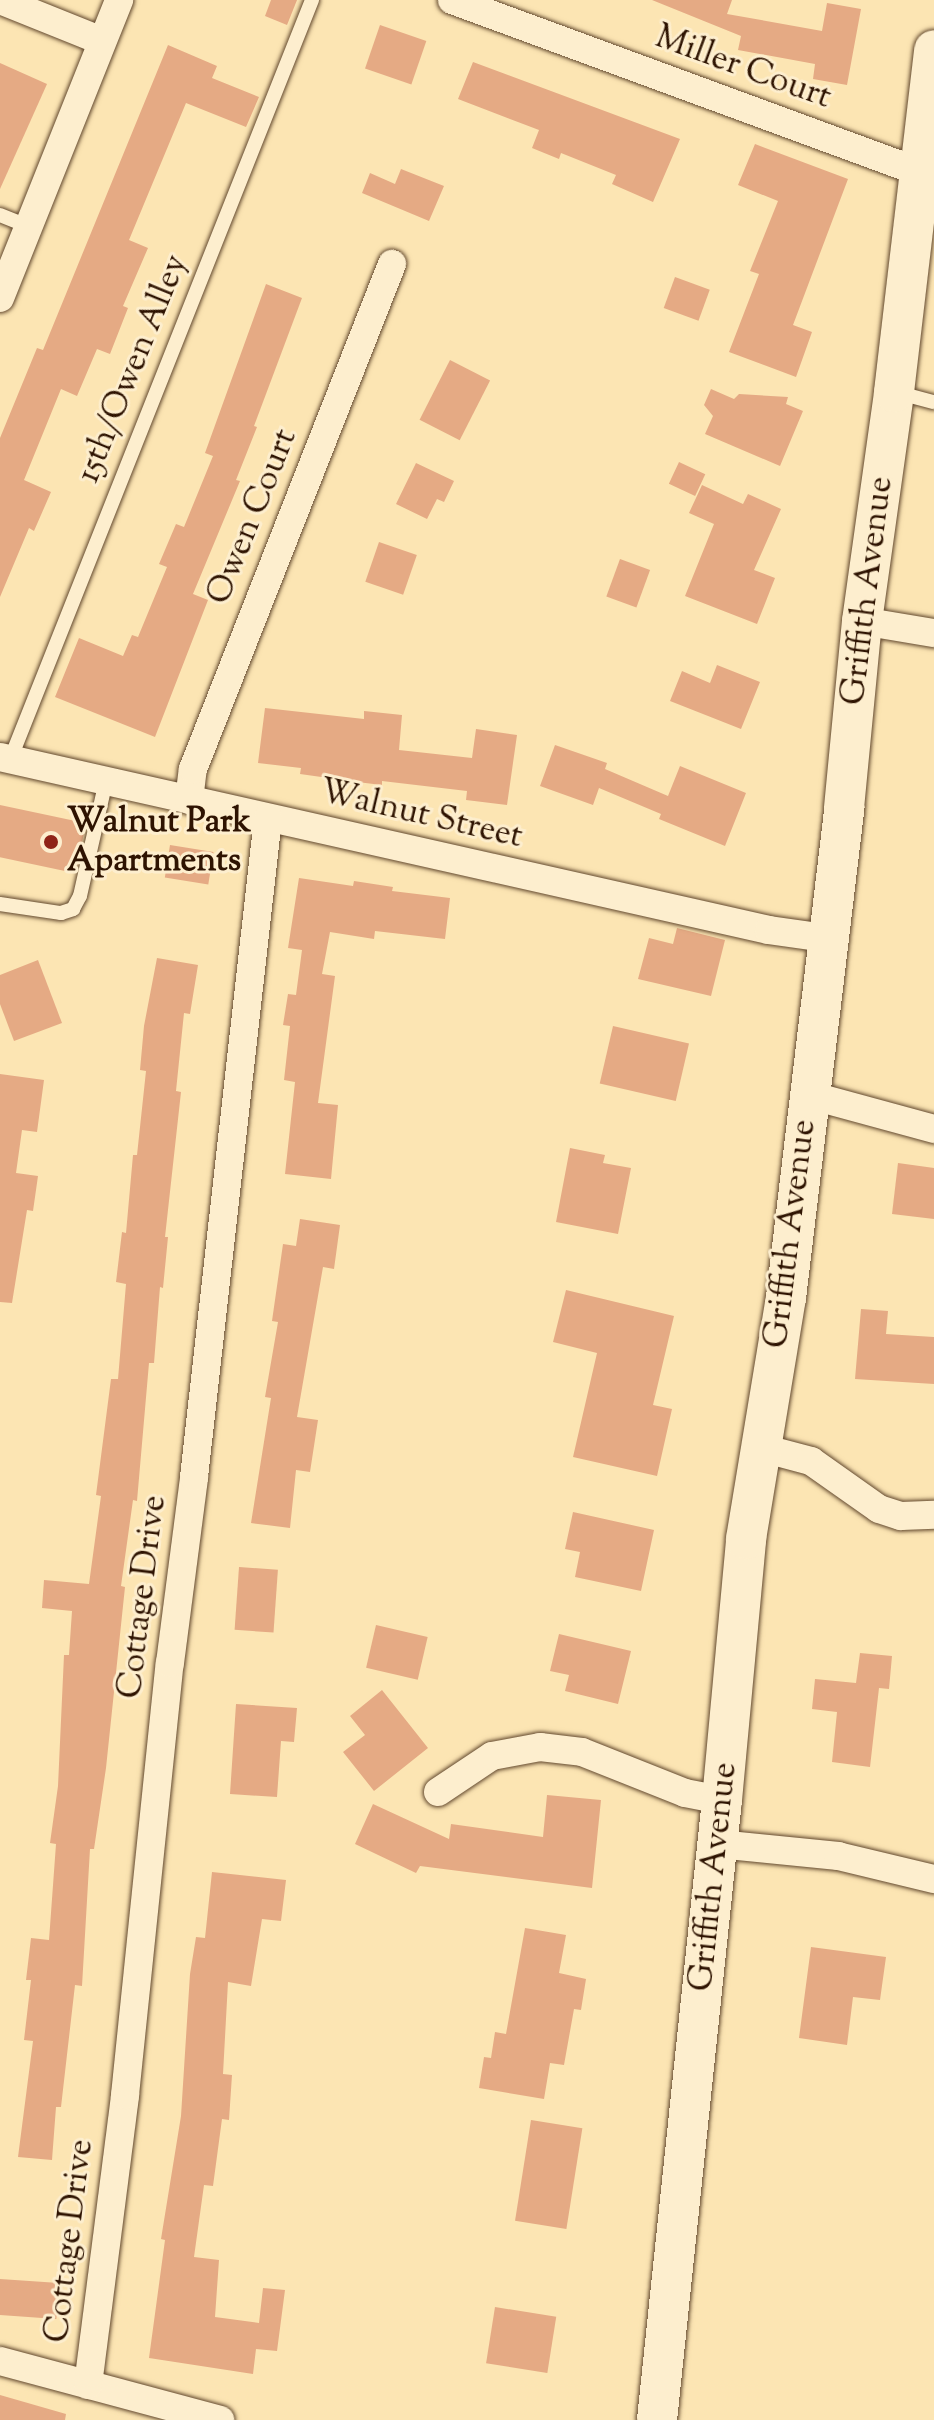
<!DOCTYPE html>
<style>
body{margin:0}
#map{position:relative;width:934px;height:2420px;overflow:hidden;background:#fce5b3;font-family:"Sorts Mill Goudy",serif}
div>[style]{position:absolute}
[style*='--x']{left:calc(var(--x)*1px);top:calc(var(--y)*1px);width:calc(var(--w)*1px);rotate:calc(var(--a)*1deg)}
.building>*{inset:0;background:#e5aa84;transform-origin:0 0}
.roads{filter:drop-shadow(0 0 2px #62482e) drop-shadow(0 0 2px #62482e)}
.lane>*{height:14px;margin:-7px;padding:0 7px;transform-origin:7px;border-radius:7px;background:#fdeece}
.street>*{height:28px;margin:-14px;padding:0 14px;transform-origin:14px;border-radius:14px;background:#fdeece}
.secondary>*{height:40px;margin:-20px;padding:0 20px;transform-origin:20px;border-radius:20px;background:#fdeece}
.dots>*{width:22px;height:22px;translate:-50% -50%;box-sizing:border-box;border:4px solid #fdeece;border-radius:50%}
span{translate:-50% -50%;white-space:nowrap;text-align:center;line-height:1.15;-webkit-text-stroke:6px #fdeece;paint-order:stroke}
.street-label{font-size:34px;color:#2e1301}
.poi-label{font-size:34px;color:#2e1301;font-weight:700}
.left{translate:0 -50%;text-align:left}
</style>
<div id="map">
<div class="building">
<i style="clip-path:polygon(271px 0,297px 0,287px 25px,265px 16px)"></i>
<i style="clip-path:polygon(652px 0,732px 0,727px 14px,822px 31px,827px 3px,861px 9px,847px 85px,813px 79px,815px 64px,738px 50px,741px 36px)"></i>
<i style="left:380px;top:25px;width:49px;height:46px;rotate:19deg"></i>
<i style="clip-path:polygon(168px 45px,217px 66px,212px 78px,259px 97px,246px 127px,186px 103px,129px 240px,148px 248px,123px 306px,128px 308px,110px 354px,97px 349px,77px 396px,61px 389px,24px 480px,51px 492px,34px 531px,29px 528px,0 597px,0 438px,37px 348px,43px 350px)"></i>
<i style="clip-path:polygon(473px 62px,680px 139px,653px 202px,612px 184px,616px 175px,561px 153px,559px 159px,532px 148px,539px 130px,458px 99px)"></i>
<i style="clip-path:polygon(0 63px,47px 84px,0 189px)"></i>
<i style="clip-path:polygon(755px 144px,848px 179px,793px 325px,812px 332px,796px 377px,729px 352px,759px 274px,750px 271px,778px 201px,738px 185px)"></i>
<i style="clip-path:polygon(401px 169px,444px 186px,429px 221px,362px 193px,370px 173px,395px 184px)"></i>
<i style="left:675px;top:277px;width:37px;height:33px;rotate:20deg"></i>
<i style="clip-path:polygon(266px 284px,302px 298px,254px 426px,257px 427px,236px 480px,240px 481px,193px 594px,208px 600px,155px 737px,55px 697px,79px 638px,123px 656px,132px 635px,138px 637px,167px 567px,159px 564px,176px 524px,184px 527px,213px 456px,205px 453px)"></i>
<i style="left:450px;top:360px;width:45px;height:67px;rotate:27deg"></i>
<i style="clip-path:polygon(711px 389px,734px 399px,739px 394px,788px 397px,786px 404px,803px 411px,780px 466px,705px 434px,713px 416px,704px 405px)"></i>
<i style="left:679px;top:462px;width:29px;height:24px;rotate:25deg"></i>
<i style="clip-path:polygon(416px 463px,454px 481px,444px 502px,437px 499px,427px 519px,396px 504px)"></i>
<i style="clip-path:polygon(702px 485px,743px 504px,748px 494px,781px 509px,754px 570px,775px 578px,757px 624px,685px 596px,714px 524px,689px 513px)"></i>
<i style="left:379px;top:542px;width:40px;height:42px;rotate:19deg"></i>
<i style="left:620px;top:559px;width:32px;height:40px;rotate:20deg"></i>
<i style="clip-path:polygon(717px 665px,760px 682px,741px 729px,670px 701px,682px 671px,710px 683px)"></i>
<i style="clip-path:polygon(265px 708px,364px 719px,364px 711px,402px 715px,399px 750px,472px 758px,476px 729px,517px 735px,507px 805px,466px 800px,467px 791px,382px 781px,382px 785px,357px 782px,300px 774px,301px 768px,258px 763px)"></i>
<i style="clip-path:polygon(555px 745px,607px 763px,605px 769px,668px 796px,680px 766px,746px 793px,725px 846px,659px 819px,661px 814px,599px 788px,593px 805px,540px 786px)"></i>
<i style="left:0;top:805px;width:88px;height:51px;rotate:12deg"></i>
<i style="left:170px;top:845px;width:44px;height:33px;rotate:9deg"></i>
<i style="clip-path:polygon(299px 878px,353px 886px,354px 881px,393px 887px,392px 891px,450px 898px,445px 939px,375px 931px,374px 939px,330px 932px,322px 974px,335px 976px,318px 1103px,338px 1105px,331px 1179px,285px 1174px,295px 1082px,284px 1080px,290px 1026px,283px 1025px,288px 994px,296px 995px,302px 950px,288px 948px)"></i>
<i style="clip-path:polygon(677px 928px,725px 940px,711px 996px,638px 979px,649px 938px,673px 944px)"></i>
<i style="clip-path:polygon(157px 958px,198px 965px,190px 1014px,184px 1013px,176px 1091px,181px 1092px,165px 1237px,168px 1237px,163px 1288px,160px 1287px,154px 1363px,149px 1363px,137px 1501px,133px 1500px,121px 1586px,125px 1587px,106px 1768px,94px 1849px,90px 1849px,82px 1986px,75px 1985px,61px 2107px,56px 2107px,52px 2160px,18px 2157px,33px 2041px,24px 2040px,31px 1980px,26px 1980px,31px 1938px,49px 1940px,56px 1844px,50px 1843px,58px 1786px,64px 1655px,69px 1655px,72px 1611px,42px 1608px,44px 1580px,89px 1584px,101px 1496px,96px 1495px,111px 1379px,118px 1379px,126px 1284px,116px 1282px,122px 1232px,126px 1233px,133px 1155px,137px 1155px,146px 1071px,140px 1070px,144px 1026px)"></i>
<i style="clip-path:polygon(38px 960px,62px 1023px,14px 1041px,0 1004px,0 975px)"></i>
<i style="left:613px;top:1026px;width:78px;height:59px;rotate:13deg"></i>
<i style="clip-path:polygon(0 1074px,44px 1080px,37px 1132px,22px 1130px,16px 1173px,38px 1176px,33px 1211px,27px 1210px,12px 1303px,0 1302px)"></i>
<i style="clip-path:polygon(570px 1148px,605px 1155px,603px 1163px,631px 1168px,618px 1234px,556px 1222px)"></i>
<i style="clip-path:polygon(898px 1163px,934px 1168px,934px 1219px,892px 1214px)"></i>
<i style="clip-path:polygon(300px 1219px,340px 1225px,334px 1269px,323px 1267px,297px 1417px,318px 1420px,310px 1472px,296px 1470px,290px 1528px,251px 1523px,271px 1398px,265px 1397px,278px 1322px,272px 1321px,283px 1244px,296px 1246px)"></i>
<i style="clip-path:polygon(566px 1290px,674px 1316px,653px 1405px,672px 1409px,657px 1476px,573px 1457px,597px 1353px,553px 1342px)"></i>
<i style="clip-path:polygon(861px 1309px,888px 1311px,886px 1334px,934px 1337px,934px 1384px,855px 1379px)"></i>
<i style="clip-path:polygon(573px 1512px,654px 1530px,641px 1591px,575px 1577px,580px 1552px,565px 1549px)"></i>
<i style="left:239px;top:1567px;width:39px;height:63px;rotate:4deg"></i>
<i style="left:376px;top:1625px;width:53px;height:44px;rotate:13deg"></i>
<i style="clip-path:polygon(559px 1634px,631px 1651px,618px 1704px,565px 1691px,569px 1675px,550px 1671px)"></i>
<i style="clip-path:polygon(860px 1653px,892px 1656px,889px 1689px,879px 1688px,870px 1767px,832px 1762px,837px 1712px,812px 1709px,815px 1679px,856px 1683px)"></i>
<i style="clip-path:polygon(382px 1690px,428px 1748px,374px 1791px,343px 1752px,365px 1735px,350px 1716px)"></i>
<i style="clip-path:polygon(236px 1704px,297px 1708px,294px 1742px,281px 1741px,277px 1797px,230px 1794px)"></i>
<i style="clip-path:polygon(547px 1795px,601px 1800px,592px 1888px,420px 1866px,416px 1873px,355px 1844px,373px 1804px,449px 1839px,451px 1824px,543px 1837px)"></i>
<i style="clip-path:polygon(212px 1872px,286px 1880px,281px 1921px,262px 1919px,251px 1986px,228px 1982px,223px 2074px,232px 2075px,229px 2120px,222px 2119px,213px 2186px,204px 2185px,194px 2257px,219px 2260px,215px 2317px,259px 2323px,263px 2288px,285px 2290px,277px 2351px,256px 2349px,253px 2374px,149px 2358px,165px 2240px,161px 2239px,181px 2116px,190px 1974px,196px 1937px,205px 1938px)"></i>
<i style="clip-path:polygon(525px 1928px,566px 1935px,559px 1973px,586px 1979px,581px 2010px,574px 2009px,564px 2065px,550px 2063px,544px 2099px,479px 2088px,484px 2057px,491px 2058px,495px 2032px,506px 2034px)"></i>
<i style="clip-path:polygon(811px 1947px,886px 1957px,880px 2000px,853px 1997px,847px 2045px,799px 2038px)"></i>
<i style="left:531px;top:2120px;width:52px;height:102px;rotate:9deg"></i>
<i style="left:0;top:2279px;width:59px;height:36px;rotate:4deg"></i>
<i style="left:495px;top:2307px;width:62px;height:57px;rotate:9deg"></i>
<i style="clip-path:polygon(0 2395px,66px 2414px,65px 2420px,0 2420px)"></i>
</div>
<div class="roads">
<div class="lane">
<i style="--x:0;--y:215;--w:31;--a:22"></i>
<i style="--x:896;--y:392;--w:39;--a:15"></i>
<i style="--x:10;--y:760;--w:818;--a:-68.33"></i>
<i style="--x:0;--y:904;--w:62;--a:8.4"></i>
<i style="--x:61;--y:913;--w:13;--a:-18"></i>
<i style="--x:73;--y:909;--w:15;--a:-62"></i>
<i style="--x:80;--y:896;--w:118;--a:-77.3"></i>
</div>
<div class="street">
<i style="--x:0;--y:0;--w:110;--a:21.9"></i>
<i style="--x:452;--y:0;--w:496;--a:20.2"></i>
<i style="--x:0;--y:298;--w:321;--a:-68.2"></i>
<i style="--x:862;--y:621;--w:73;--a:9.5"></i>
<i style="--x:0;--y:757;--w:788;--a:12.68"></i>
<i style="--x:769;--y:930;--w:58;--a:8"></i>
<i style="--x:189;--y:800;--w:31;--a:-83"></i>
<i style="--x:193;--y:769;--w:543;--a:-68.49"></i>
<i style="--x:809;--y:1095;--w:130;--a:15.2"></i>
<i style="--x:762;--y:1448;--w:51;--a:14.9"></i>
<i style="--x:811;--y:1461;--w:83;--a:35.2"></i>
<i style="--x:879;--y:1509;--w:23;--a:18"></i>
<i style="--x:901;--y:1516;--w:33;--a:-2"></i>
<i style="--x:438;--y:1792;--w:65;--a:-33.7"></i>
<i style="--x:492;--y:1756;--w:49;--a:-10.6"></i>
<i style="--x:540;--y:1747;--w:42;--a:6.8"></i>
<i style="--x:582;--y:1752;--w:111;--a:21.7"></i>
<i style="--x:685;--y:1793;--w:38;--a:11"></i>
<i style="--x:718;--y:1844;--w:121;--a:5.7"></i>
<i style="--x:838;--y:1856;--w:99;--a:13.5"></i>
<i style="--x:0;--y:2361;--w:228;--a:15"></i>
<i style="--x:88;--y:2385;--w:292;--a:-82.7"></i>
<i style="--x:125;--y:2095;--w:434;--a:-84.1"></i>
<i style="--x:170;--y:1663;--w:188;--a:-82.6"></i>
<i style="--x:194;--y:1477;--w:663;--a:-83.59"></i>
</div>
<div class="secondary">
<i style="--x:657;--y:2420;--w:623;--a:-84.02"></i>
<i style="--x:722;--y:1800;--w:262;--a:-84.7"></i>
<i style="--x:746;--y:1539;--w:244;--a:-80.6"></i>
<i style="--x:786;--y:1298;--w:493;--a:-83.2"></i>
<i style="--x:844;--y:808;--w:188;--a:-84.5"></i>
<i style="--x:862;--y:621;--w:231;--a:-82"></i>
<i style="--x:894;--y:392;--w:344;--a:-83.3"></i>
</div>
</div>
<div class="dots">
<i style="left:51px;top:842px;background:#8f2418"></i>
</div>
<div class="street-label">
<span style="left:743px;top:68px;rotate:20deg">Miller Court</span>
<span style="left:133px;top:369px;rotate:-68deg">15th/Owen Alley</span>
<span style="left:253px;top:517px;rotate:-68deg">Owen Court</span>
<span style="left:868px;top:591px;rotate:-83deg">Griffith Avenue</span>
<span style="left:421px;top:815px;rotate:13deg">Walnut Street</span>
<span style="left:791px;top:1234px;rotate:-83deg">Griffith Avenue</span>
<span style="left:143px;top:1597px;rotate:-83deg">Cottage Drive</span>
<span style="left:714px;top:1877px;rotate:-84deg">Griffith Avenue</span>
<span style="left:70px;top:2241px;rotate:-83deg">Cottage Drive</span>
</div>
<div class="poi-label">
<span class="left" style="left:67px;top:842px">Walnut Park<br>Apartments</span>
</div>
</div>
